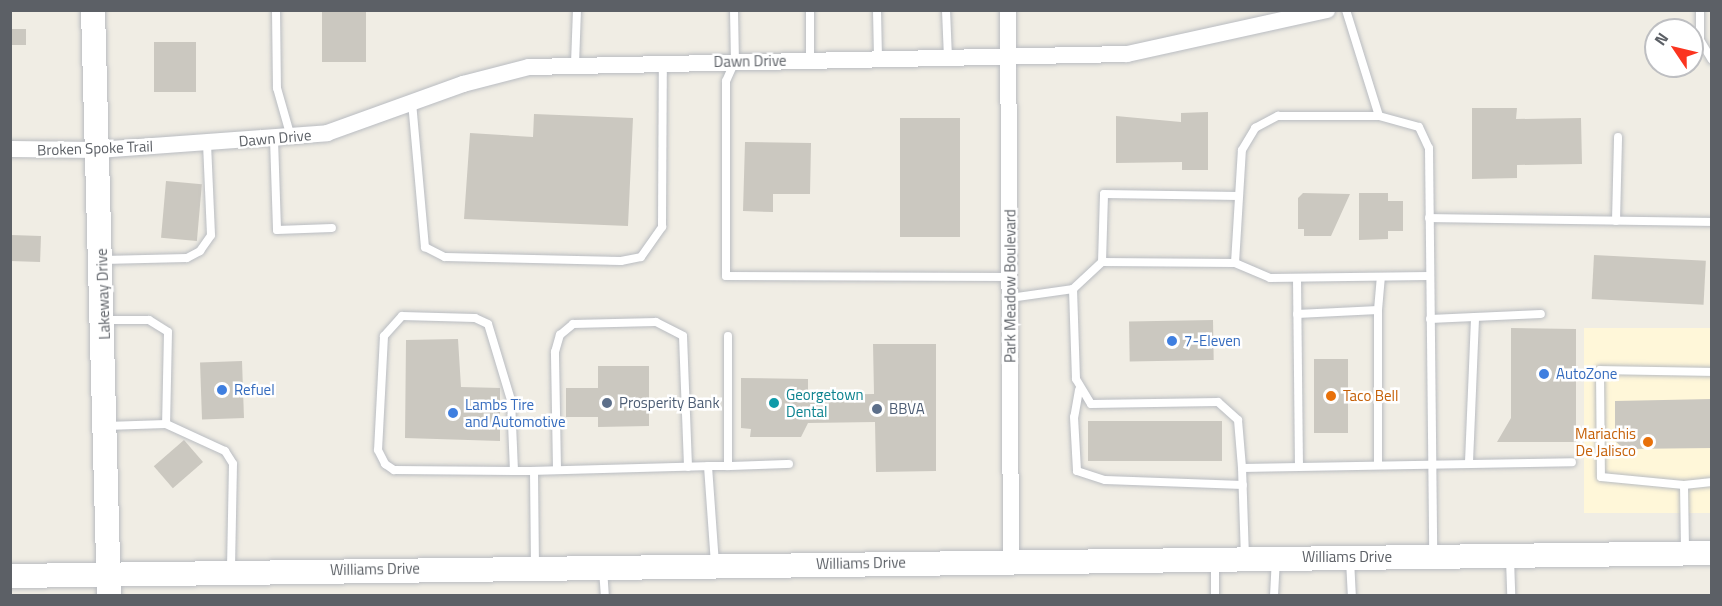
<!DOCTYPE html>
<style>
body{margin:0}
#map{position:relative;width:1722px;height:606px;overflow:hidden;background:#f0ede4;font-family:"Titillium Web",sans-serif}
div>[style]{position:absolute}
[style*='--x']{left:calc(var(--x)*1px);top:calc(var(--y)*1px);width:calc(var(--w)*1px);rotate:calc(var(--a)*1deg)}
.commercial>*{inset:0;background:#fff7d9;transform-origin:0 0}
.building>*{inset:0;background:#cbc8c0;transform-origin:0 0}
.roads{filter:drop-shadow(0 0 2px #b9bcc1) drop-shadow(0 0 2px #b9bcc1)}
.lane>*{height:8px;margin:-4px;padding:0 4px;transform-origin:4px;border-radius:4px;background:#fff}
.street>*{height:16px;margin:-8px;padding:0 8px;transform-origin:8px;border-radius:8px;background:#fff}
.secondary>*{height:24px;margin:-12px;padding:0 12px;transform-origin:12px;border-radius:12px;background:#fff}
.dots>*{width:16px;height:16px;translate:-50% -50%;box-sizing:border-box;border:3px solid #fff;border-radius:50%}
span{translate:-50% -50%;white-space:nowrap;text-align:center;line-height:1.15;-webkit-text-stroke:5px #fff;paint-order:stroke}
.street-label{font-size:15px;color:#5c6066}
.shop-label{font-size:15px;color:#366cbe}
.left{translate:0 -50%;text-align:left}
.culture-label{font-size:15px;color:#0d838f}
.food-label{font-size:15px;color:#c56008}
.right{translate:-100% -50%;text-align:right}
.service-label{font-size:15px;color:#4e5e75}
.frame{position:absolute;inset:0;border:12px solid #5c6066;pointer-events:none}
.north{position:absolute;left:1644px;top:18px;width:60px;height:60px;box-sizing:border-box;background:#fff;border:2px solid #bebfc2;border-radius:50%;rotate:305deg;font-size:16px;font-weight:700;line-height:24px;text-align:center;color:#5c6066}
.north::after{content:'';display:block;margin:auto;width:21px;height:27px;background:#fb341f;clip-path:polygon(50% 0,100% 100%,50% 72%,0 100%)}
</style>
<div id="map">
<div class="commercial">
<i style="left:1711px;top:328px;width:185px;height:127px;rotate:90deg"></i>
</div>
<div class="building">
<i style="left:322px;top:10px;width:44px;height:52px"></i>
<i style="left:10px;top:29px;width:16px;height:16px"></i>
<i style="left:196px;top:42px;width:50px;height:42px;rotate:90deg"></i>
<i style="clip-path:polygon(1472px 108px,1517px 108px,1516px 119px,1581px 118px,1582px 164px,1517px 165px,1517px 178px,1472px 179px)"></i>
<i style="clip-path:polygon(1208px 112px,1208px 170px,1182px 170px,1182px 162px,1116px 163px,1116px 116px,1181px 122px,1181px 113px)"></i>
<i style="clip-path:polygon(534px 114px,633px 118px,628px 226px,464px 219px,470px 133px,533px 137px)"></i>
<i style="left:960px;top:118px;width:119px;height:60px;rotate:90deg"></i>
<i style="clip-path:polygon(745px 142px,811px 143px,810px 194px,773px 194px,773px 212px,743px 211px)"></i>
<i style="left:166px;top:181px;width:36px;height:57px;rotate:5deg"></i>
<i style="clip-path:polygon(1303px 193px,1350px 194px,1331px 236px,1304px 236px,1304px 229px,1298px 229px,1298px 198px)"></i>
<i style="clip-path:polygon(1359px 193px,1388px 193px,1388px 201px,1403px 201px,1403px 231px,1388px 231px,1388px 239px,1359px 240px)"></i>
<i style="left:11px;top:235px;width:30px;height:26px;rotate:2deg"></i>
<i style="left:1594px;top:255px;width:112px;height:44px;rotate:3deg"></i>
<i style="left:1213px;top:320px;width:40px;height:84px;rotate:89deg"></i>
<i style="clip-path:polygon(1511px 328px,1576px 329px,1576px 442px,1497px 442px,1511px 418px)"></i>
<i style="clip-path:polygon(458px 339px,461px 387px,500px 388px,500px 441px,405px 438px,406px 340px)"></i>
<i style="clip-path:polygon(873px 344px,936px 344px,936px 471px,876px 472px,875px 422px,808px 423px,801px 437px,750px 437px,751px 429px,741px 428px,741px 378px,808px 379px,808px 395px,874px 394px)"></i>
<i style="left:1314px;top:359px;width:34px;height:74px"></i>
<i style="left:242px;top:361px;width:57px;height:42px;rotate:88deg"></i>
<i style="clip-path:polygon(598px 366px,649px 366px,649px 426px,598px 427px,598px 417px,566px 417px,566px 388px,598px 388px)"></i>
<i style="clip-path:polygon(1712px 399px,1712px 448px,1624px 449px,1615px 441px,1615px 401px)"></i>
<i style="left:1222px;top:421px;width:40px;height:134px;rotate:90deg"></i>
<i style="left:184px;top:440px;width:29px;height:40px;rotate:49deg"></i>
</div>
<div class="roads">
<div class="lane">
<i style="--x:276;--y:10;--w:78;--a:89.3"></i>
<i style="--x:277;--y:88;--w:51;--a:74.1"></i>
<i style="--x:734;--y:10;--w:51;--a:88.9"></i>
<i style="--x:735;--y:61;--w:22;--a:114"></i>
<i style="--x:726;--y:81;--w:195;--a:90"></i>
<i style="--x:726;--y:276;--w:284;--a:0.2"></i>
<i style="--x:810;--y:10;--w:50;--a:90"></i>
<i style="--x:877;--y:10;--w:49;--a:88.8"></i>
<i style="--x:946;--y:10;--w:48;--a:87.6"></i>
<i style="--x:1346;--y:10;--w:111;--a:72.7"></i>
<i style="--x:1379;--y:116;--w:41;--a:15.4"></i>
<i style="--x:1419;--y:127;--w:23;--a:65"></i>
<i style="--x:1429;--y:148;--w:408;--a:89.4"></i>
<i style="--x:1700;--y:10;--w:30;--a:90"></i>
<i style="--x:1700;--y:40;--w:23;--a:59"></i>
<i style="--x:575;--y:64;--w:54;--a:-87.9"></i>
<i style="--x:412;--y:102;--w:146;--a:84.9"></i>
<i style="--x:425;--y:247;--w:22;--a:27"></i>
<i style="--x:445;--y:257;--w:176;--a:1.3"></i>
<i style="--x:621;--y:261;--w:20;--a:-11"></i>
<i style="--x:641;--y:257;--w:37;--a:-55"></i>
<i style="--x:662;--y:227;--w:166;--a:-89.7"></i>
<i style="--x:274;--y:139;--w:91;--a:88.1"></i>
<i style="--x:277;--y:230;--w:55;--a:-2.1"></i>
<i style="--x:1429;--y:218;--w:283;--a:0.8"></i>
<i style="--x:1616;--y:221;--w:84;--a:-88.6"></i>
<i style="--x:103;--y:260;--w:84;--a:-1.4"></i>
<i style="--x:187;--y:258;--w:15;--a:-28"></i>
<i style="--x:200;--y:251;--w:19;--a:-55"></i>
<i style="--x:211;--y:235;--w:91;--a:-92.5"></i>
<i style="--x:1102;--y:262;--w:68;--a:-88.3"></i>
<i style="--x:1104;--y:194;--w:135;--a:0.8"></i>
<i style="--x:1235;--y:263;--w:113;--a:-86.5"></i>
<i style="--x:1242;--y:150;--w:26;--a:-59"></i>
<i style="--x:1255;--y:128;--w:26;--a:-28"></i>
<i style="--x:1278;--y:116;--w:101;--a:0"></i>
<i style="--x:1297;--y:278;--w:188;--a:89.4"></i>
<i style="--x:1073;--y:289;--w:90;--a:88.1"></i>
<i style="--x:1076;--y:379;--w:29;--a:59"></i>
<i style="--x:1091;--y:404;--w:127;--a:-0.9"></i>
<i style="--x:1218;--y:402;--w:27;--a:42"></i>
<i style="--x:1238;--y:420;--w:48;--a:85.2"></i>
<i style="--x:1010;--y:298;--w:64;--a:-8.1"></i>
<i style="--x:1073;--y:289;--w:40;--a:-43"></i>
<i style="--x:1102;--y:262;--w:133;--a:0.4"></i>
<i style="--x:1235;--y:263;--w:38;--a:23"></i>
<i style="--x:1270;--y:278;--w:159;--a:-0.7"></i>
<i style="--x:1378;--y:310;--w:33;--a:-85"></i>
<i style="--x:1297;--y:314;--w:81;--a:-2.8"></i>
<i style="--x:1378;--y:310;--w:154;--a:90"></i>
<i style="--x:1430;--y:319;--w:111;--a:-2.6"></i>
<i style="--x:104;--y:320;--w:45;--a:0"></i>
<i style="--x:149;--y:320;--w:22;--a:32"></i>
<i style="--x:168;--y:332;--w:92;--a:91.2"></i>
<i style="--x:1712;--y:372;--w:112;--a:-179"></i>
<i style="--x:1600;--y:370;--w:107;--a:89.5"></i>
<i style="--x:1601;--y:477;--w:83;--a:5.5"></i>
<i style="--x:1684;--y:485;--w:28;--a:-6"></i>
<i style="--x:1079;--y:390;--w:27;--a:100"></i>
<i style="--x:1074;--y:417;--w:54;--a:86.8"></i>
<i style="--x:1077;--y:471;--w:29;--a:18"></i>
<i style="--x:1105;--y:480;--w:138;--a:2.1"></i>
<i style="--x:106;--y:426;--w:60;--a:-1.9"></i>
<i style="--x:166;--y:424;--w:65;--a:24.6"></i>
<i style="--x:225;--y:451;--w:15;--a:58"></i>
<i style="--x:233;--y:464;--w:108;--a:91.1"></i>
<i style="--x:1469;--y:462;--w:145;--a:-87.6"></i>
<i style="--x:728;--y:466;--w:61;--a:-1.9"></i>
<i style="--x:557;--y:470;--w:118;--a:-91"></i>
<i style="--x:555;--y:352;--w:18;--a:-74"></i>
<i style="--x:560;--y:335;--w:17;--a:-40"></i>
<i style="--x:573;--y:324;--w:83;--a:-1.4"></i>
<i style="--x:656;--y:322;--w:30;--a:27"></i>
<i style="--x:683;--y:336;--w:131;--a:87.8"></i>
<i style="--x:514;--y:471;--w:71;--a:-92.4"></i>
<i style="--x:511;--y:400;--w:79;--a:-106.8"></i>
<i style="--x:488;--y:324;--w:14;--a:-155"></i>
<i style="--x:475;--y:318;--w:73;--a:-178.4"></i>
<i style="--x:402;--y:316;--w:27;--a:132"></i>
<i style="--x:384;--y:336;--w:114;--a:93"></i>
<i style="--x:378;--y:450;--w:16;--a:63"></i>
<i style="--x:385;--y:464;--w:11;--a:34"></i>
<i style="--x:394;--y:470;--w:120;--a:0.5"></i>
<i style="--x:514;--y:471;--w:20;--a:0"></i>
<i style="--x:1684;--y:485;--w:65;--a:89.1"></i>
<i style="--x:1245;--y:558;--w:90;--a:-91.9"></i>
<i style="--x:1242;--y:468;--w:330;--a:-1"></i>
<i style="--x:1510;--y:559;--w:37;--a:88"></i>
<i style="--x:1350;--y:560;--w:36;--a:87"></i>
<i style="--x:715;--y:564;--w:98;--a:-94.1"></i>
<i style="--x:708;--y:466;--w:20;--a:0"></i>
<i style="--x:728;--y:466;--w:130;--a:-90"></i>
<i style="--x:535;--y:567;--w:96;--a:-90.6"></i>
<i style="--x:534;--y:471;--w:174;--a:-1.6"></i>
<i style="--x:603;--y:569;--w:27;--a:86"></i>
<i style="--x:1215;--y:596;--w:34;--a:-90"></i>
<i style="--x:1274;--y:596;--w:36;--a:-87"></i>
</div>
<div class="street">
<i style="--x:1008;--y:10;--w:551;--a:89.69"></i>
<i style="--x:10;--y:149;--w:88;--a:0.7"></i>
<i style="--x:98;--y:150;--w:230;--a:-4.2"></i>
<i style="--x:327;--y:133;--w:145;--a:-19.8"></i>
<i style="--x:463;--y:84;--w:68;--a:-14.4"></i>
<i style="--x:529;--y:67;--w:598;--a:-1.25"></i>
<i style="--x:1127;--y:54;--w:205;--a:-12.4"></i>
</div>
<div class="secondary">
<i style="--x:93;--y:10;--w:586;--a:88.44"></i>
<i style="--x:10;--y:576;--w:1702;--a:-0.77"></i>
</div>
</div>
<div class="dots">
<i style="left:1172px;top:341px;background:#3f7fe0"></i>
<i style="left:1544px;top:374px;background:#3f7fe0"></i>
<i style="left:222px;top:390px;background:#3f7fe0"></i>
<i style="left:1331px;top:396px;background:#e8710a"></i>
<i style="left:607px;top:403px;background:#5c6f8a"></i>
<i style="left:774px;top:403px;background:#0f9aa8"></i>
<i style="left:877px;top:409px;background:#5c6f8a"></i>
<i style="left:453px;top:413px;background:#3f7fe0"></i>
<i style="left:1648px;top:442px;background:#e8710a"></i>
</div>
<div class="street-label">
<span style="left:750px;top:61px;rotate:-1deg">Dawn Drive</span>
<span style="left:275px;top:138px;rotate:-5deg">Dawn Drive</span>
<span style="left:95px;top:148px;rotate:-2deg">Broken Spoke Trail</span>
<span style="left:1010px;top:286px;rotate:-90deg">Park Meadow Boulevard</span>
<span style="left:103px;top:294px;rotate:-92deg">Lakeway Drive</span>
<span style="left:1347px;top:557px">Williams Drive</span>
<span style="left:861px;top:563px;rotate:-1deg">Williams Drive</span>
<span style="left:375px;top:569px;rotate:-1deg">Williams Drive</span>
</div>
<div class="shop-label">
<span class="left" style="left:1184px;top:341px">7-Eleven</span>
<span class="left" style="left:1556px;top:374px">AutoZone</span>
<span class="left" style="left:234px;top:390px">Refuel</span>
<span class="left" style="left:465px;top:413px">Lambs Tire<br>and Automotive</span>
</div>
<div class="culture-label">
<span class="left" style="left:786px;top:403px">Georgetown<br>Dental</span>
</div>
<div class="food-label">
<span class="left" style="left:1343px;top:396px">Taco Bell</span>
<span class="right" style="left:1636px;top:442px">Mariachis<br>De Jalisco</span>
</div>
<div class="service-label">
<span class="left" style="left:619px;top:403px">Prosperity Bank</span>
<span class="left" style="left:889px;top:409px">BBVA</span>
</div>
<div class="frame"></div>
<div class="north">N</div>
</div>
